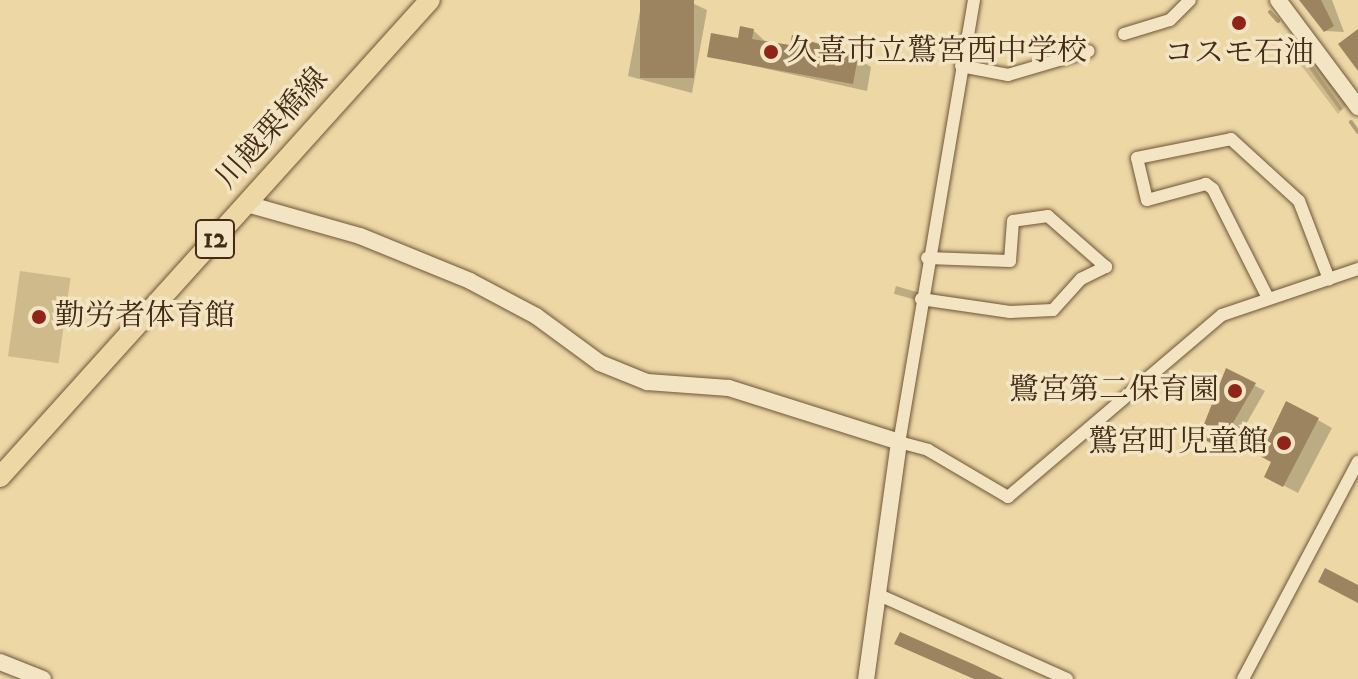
<!DOCTYPE html>
<meta charset="utf-8">
<style>
body{margin:0}
#map{position:relative;width:1358px;height:679px;overflow:hidden;background:#ecd7a5;font-family:"IM FELL DW Pica","Noto Serif JP",serif}
div>[style]{position:absolute}
[style*='--x']{left:calc(var(--x)*1px);top:calc(var(--y)*1px);width:calc(var(--w)*1px);rotate:calc(var(--a)*1deg)}
.green>*{inset:0;background:#cfba8c;transform-origin:0 0}
.shadow>*{inset:0;background:#0003;transform-origin:0 0}
.stream>*{height:4px;margin:-2px;padding:0 2px;transform-origin:2px;border-radius:2px;background:#b39d74}
.building>*{inset:0;background:#9b845f;transform-origin:0 0}
.roads{filter:drop-shadow(0 0 2px #6e5638) drop-shadow(0 0 2px #6e5638)}
.minor>*{height:12px;margin:-6px;padding:0 6px;transform-origin:6px;border-radius:6px;background:#f3e5c4}
.tertiary>*{height:16px;margin:-8px;padding:0 8px;transform-origin:8px;border-radius:8px;background:#f3e5c4}
.primary>*{height:20px;margin:-10px;padding:0 10px;transform-origin:10px;border-radius:10px;background:#ecd7a5}
.dots>*{width:22px;height:22px;translate:-50% -50%;box-sizing:border-box;border:4px solid #f3e5c4;border-radius:50%}
span{translate:-50% -50%;white-space:nowrap;text-align:center;line-height:1.15;-webkit-text-stroke:7px #f3e5c4;paint-order:stroke}
.shield-label span{padding:2px 6px;background:#f3e5c4;border:2px solid;border-radius:6px;-webkit-text-stroke-width:0}
.shield-label{font-size:28px;color:#442b14;font-weight:700}
.poi-label{font-size:30px;color:#442b14}
.left{translate:0 -50%;text-align:left}
.right{translate:-100% -50%;text-align:right}
.street-label{font-size:30px;color:#442b14}
</style>
<div id="map">
<div class="green">
<i style="clip-path:polygon(1303px 44px,1347px 105px,1338px 114px,1291px 52px)"></i>
<i style="left:20px;top:271px;width:51px;height:86px;rotate:8deg"></i>
</div>
<div class="shadow">
<i style="clip-path:polygon(642px 0,686px 0,707px 10px,692px 93px,628px 76px)"></i>
<i style="clip-path:polygon(1304px 0,1332px 0,1344px 32px,1325px 31px)"></i>
<i style="clip-path:polygon(754px 31px,767px 43px,857px 58px,871px 67px,867px 91px,709px 56px)"></i>
<i style="left:896px;top:286px;width:26px;height:8px;rotate:16deg"></i>
<i style="clip-path:polygon(1227px 371px,1265px 391px,1230px 452px,1212px 442px)"></i>
<i style="clip-path:polygon(1318px 420px,1332px 428px,1298px 493px,1266px 476px)"></i>
</div>
<div class="stream">
<i style="--x:1270;--y:12;--w:12;--a:48"></i>
<i style="--x:1300;--y:52;--w:69;--a:54.5"></i>
<i style="--x:1351;--y:122;--w:12;--a:55"></i>
</div>
<div class="building">
<i style="left:640px;top:0;width:54px;height:78px"></i>
<i style="clip-path:polygon(1299px 0,1321px 0,1334px 26px,1324px 32px)"></i>
<i style="clip-path:polygon(740px 26px,754px 29px,752px 39px,790px 45px,792px 35px,858px 57px,853px 84px,707px 57px,711px 33px,738px 38px)"></i>
<i style="clip-path:polygon(1358px 29px,1358px 71px,1338px 44px)"></i>
<i style="clip-path:polygon(1226px 368px,1256px 383px,1219px 447px,1199px 437px)"></i>
<i style="clip-path:polygon(1286px 401px,1319px 418px,1283px 487px,1264px 477px,1271px 462px,1260px 456px)"></i>
<i style="clip-path:polygon(1325px 568px,1358px 585px,1358px 603px,1318px 582px)"></i>
<i style="clip-path:polygon(900px 632px,975px 665px,1004px 679px,974px 679px,894px 644px)"></i>
</div>
<div class="roads">
<div class="minor">
<i style="--x:974;--y:0;--w:448;--a:99.6"></i>
<i style="--x:899;--y:442;--w:30;--a:15"></i>
<i style="--x:928;--y:450;--w:93;--a:30.4"></i>
<i style="--x:1008;--y:497;--w:281;--a:-40.4"></i>
<i style="--x:1222;--y:315;--w:144;--a:-18.7"></i>
<i style="--x:1124;--y:34;--w:48;--a:-16.9"></i>
<i style="--x:1170;--y:20;--w:28;--a:-45"></i>
<i style="--x:961;--y:66;--w:48;--a:10.8"></i>
<i style="--x:1008;--y:75;--w:84;--a:-16.5"></i>
<i style="--x:1268;--y:298;--w:122;--a:-116.8"></i>
<i style="--x:1213;--y:189;--w:9;--a:-144"></i>
<i style="--x:1206;--y:184;--w:61;--a:164.8"></i>
<i style="--x:1147;--y:200;--w:43;--a:-103.4"></i>
<i style="--x:1137;--y:158;--w:96;--a:-11.4"></i>
<i style="--x:1231;--y:139;--w:92;--a:42.4"></i>
<i style="--x:1299;--y:201;--w:84;--a:69"></i>
<i style="--x:921;--y:299;--w:90;--a:8.3"></i>
<i style="--x:1010;--y:312;--w:43;--a:-2.7"></i>
<i style="--x:1053;--y:310;--w:42;--a:-47.9"></i>
<i style="--x:1081;--y:279;--w:28;--a:-26"></i>
<i style="--x:1106;--y:267;--w:77;--a:-138.7"></i>
<i style="--x:1048;--y:216;--w:35;--a:172"></i>
<i style="--x:1013;--y:221;--w:40;--a:94.3"></i>
<i style="--x:1010;--y:261;--w:83;--a:-177.9"></i>
<i style="--x:879;--y:595;--w:206;--a:24.1"></i>
<i style="--x:1243;--y:679;--w:246;--a:-62.1"></i>
</div>
<div class="tertiary">
<i style="--x:1278;--y:0;--w:134;--a:53.2"></i>
<i style="--x:247;--y:204;--w:117;--a:15.8"></i>
<i style="--x:360;--y:236;--w:119;--a:22.2"></i>
<i style="--x:470;--y:281;--w:75;--a:27.9"></i>
<i style="--x:536;--y:316;--w:79;--a:36.3"></i>
<i style="--x:600;--y:363;--w:51;--a:22"></i>
<i style="--x:647;--y:382;--w:82;--a:4.2"></i>
<i style="--x:729;--y:388;--w:178;--a:17.6"></i>
<i style="--x:899;--y:442;--w:239;--a:97.9"></i>
<i style="--x:0;--y:662;--w:46;--a:21.6"></i>
</div>
<div class="primary">
<i style="--x:0;--y:477;--w:642;--a:-47.97"></i>
</div>
</div>
<div class="dots">
<i style="left:1239px;top:23px;background:#8f2418"></i>
<i style="left:771px;top:52px;background:#8f2418"></i>
<i style="left:39px;top:317px;background:#8f2418"></i>
<i style="left:1235px;top:391px;background:#8f2418"></i>
<i style="left:1284px;top:443px;background:#8f2418"></i>
</div>
<div class="shield-label">
<span style="left:215px;top:239px">12</span>
</div>
<div class="poi-label">
<span class="left" style="left:787px;top:52px">久喜市立鷲宮西中学校</span>
<span style="left:1239px;top:54px">コスモ石油</span>
<span class="left" style="left:55px;top:317px">勤労者体育館</span>
<span class="right" style="left:1219px;top:391px">鷺宮第二保育園</span>
<span class="right" style="left:1268px;top:443px">鷲宮町児童館</span>
</div>
<div class="street-label">
<span style="left:273px;top:129px;rotate:-48deg">川越栗橋線</span>
</div>
</div>
